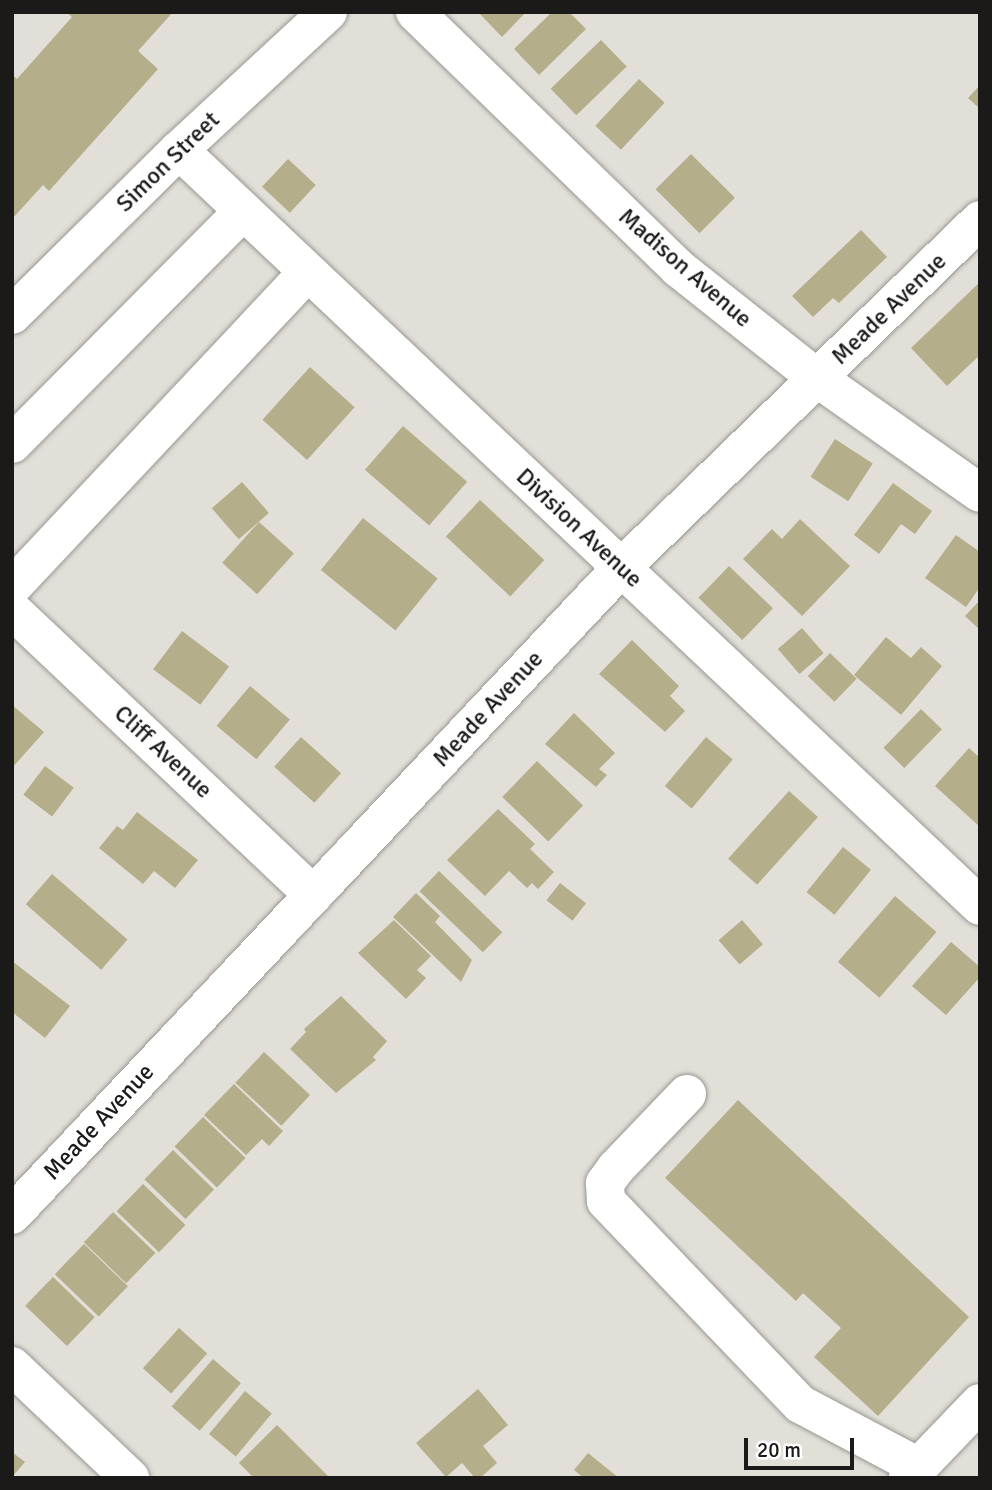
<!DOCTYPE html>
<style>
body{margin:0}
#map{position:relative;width:992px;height:1490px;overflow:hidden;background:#e1dfd8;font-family:Signika,sans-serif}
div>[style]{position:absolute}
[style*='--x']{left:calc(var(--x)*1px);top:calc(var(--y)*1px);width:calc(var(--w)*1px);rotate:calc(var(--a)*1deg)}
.building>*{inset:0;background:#b5ae8a;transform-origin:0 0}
.roads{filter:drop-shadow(0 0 2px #999891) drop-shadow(0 0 2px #999891)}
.minor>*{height:38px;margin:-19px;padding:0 19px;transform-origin:19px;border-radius:19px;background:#fff}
span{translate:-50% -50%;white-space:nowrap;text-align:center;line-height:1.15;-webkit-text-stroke:6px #fff;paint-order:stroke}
.street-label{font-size:24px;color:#1b1a18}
.frame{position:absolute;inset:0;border:14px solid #1b1a18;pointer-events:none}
.scale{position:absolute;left:744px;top:1438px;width:110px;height:32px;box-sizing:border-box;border:4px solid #1b1a18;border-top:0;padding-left:9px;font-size:21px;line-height:24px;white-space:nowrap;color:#1b1a18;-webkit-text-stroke:5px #fff;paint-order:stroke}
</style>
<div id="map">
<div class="building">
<i style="clip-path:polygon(66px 12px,173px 12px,138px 51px,158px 69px,49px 191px,43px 185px,12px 219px,12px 75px,17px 79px,72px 17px)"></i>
<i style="clip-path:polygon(478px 12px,526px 12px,502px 37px)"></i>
<i style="clip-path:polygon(552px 12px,569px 12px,586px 29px,539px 75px,514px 49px)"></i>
<i style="left:601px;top:40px;width:37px;height:70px;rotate:46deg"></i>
<i style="left:639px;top:79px;width:35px;height:64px;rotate:43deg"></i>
<i style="clip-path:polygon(980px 85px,980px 109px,968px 98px)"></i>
<i style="left:691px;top:154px;width:62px;height:50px;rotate:45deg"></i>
<i style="left:288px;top:159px;width:38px;height:38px;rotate:43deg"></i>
<i style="clip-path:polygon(861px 230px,887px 257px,839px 303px,833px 298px,813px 317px,792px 296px)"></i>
<i style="clip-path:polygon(980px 282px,980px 355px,947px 386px,911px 348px)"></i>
<i style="left:310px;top:367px;width:60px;height:71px;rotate:42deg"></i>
<i style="left:403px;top:426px;width:85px;height:58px;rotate:41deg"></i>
<i style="left:835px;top:439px;width:45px;height:45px;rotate:33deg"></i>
<i style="left:242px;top:482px;width:41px;height:40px;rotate:49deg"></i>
<i style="clip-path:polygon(893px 483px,932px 511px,915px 534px,901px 524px,879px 554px,854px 535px)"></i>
<i style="left:480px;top:500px;width:88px;height:50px;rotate:43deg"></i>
<i style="left:363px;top:518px;width:96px;height:67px;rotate:39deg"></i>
<i style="clip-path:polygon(800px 519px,850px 566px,802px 616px,743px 559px,772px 529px,782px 539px)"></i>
<i style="left:259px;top:522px;width:47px;height:55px;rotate:42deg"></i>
<i style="clip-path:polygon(956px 535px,980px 552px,980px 587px,966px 607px,925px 578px)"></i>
<i style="left:729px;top:566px;width:61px;height:44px;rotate:44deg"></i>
<i style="clip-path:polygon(980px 600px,980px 630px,965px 616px)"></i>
<i style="left:802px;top:628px;width:33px;height:32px;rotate:49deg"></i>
<i style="left:182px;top:631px;width:59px;height:48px;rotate:37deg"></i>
<i style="clip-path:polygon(886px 637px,911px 658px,921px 647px,942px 666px,901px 715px,854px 675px)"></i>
<i style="clip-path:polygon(632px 640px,679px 686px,670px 696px,685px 711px,665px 732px,599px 674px)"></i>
<i style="left:830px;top:653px;width:37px;height:32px;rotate:44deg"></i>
<i style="left:250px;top:686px;width:52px;height:52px;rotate:40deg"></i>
<i style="clip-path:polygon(12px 705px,44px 732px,12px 768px)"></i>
<i style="left:921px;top:709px;width:29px;height:54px;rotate:44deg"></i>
<i style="clip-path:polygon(574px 713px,615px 753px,599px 769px,607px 775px,596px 787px,545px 744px)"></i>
<i style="left:301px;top:737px;width:54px;height:40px;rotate:42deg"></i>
<i style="left:706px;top:737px;width:35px;height:64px;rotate:40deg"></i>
<i style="clip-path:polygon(969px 748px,980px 758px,980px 827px,935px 786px)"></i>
<i style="left:537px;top:761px;width:64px;height:50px;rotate:44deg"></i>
<i style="left:45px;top:766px;width:36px;height:36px;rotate:37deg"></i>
<i style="left:789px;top:791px;width:39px;height:91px;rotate:42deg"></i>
<i style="clip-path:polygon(498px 809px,535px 844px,530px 849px,554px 872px,538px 889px,532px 883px,527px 888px,509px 871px,485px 896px,447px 860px)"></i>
<i style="clip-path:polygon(137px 812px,198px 860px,175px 888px,154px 871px,143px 884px,99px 848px,117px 826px,123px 830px)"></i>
<i style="left:843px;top:847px;width:36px;height:58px;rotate:39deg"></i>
<i style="left:439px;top:871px;width:88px;height:28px;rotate:44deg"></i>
<i style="left:52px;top:874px;width:100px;height:40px;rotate:41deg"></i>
<i style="left:560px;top:883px;width:33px;height:22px;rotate:38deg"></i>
<i style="clip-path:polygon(416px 893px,440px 916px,435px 922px,472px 960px,461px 982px,393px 917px)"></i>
<i style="left:895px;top:896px;width:55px;height:87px;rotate:41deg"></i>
<i style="clip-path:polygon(394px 920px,431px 956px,417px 970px,426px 978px,406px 999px,358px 953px)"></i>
<i style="left:742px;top:920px;width:32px;height:31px;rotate:49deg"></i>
<i style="clip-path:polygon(951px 942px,980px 967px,980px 977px,946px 1015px,912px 986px)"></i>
<i style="clip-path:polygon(12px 961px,70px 1006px,45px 1038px,12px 1012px)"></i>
<i style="clip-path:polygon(341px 996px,387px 1041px,373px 1057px,376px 1060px,336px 1093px,290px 1049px,306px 1032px,304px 1029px)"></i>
<i style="left:264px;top:1052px;width:63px;height:42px;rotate:43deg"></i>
<i style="clip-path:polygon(234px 1084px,283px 1131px,269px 1146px,262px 1139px,246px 1155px,204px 1115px)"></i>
<i style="clip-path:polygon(738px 1100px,969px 1317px,878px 1416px,814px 1357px,841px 1328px,803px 1293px,796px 1301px,665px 1178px)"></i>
<i style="left:203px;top:1117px;width:59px;height:41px;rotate:44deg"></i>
<i style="left:173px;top:1150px;width:57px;height:41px;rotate:44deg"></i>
<i style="left:143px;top:1184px;width:59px;height:38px;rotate:44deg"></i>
<i style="left:113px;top:1212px;width:59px;height:42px;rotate:44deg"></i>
<i style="left:84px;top:1244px;width:61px;height:42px;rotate:44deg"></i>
<i style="left:53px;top:1277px;width:58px;height:40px;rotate:44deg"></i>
<i style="left:179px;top:1328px;width:38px;height:54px;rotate:42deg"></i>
<i style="left:213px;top:1359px;width:37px;height:63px;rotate:41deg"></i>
<i style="clip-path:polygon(478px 1389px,508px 1425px,483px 1446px,497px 1463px,480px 1478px,475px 1478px,462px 1463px,446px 1477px,416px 1443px)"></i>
<i style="left:245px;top:1391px;width:35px;height:56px;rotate:40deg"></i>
<i style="clip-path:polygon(277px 1425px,328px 1476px,325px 1478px,254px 1478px,239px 1463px)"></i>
<i style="clip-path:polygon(12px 1452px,25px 1462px,12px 1477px)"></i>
<i style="clip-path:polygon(588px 1453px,619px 1478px,584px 1478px,574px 1470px)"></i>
</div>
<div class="roads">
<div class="minor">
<i style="--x:415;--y:12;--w:367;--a:44.2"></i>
<i style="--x:678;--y:268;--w:177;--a:38.4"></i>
<i style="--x:817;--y:378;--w:199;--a:35.2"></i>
<i style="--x:179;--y:150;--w:1101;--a:43.34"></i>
<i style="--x:12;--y:315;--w:235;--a:-44.7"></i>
<i style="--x:179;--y:150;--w:203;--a:-42.8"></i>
<i style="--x:12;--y:444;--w:328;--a:-45.2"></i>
<i style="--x:12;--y:587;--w:432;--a:-46.8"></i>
<i style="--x:12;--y:610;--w:415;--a:43.4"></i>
<i style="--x:687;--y:1094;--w:103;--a:133.8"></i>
<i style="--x:616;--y:1168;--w:19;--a:126"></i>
<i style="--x:605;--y:1183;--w:18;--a:87"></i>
<i style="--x:606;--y:1201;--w:281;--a:46.3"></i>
<i style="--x:800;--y:1404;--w:135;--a:27.9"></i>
<i style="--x:12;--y:1215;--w:889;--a:-46.73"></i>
<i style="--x:621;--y:568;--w:500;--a:-44.1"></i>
<i style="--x:12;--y:1366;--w:163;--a:43.5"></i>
<i style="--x:908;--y:1478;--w:104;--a:-46.2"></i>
</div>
</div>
<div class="street-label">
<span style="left:168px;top:162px;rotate:-44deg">Simon Street</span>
<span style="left:685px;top:268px;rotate:41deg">Madison Avenue</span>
<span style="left:889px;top:309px;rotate:-44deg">Meade Avenue</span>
<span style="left:579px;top:528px;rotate:43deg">Division Avenue</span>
<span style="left:488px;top:709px;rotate:-47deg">Meade Avenue</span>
<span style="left:163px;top:752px;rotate:43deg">Cliff Avenue</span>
<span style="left:99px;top:1122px;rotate:-47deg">Meade Avenue</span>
</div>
<div class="frame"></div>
<div class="scale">20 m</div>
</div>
